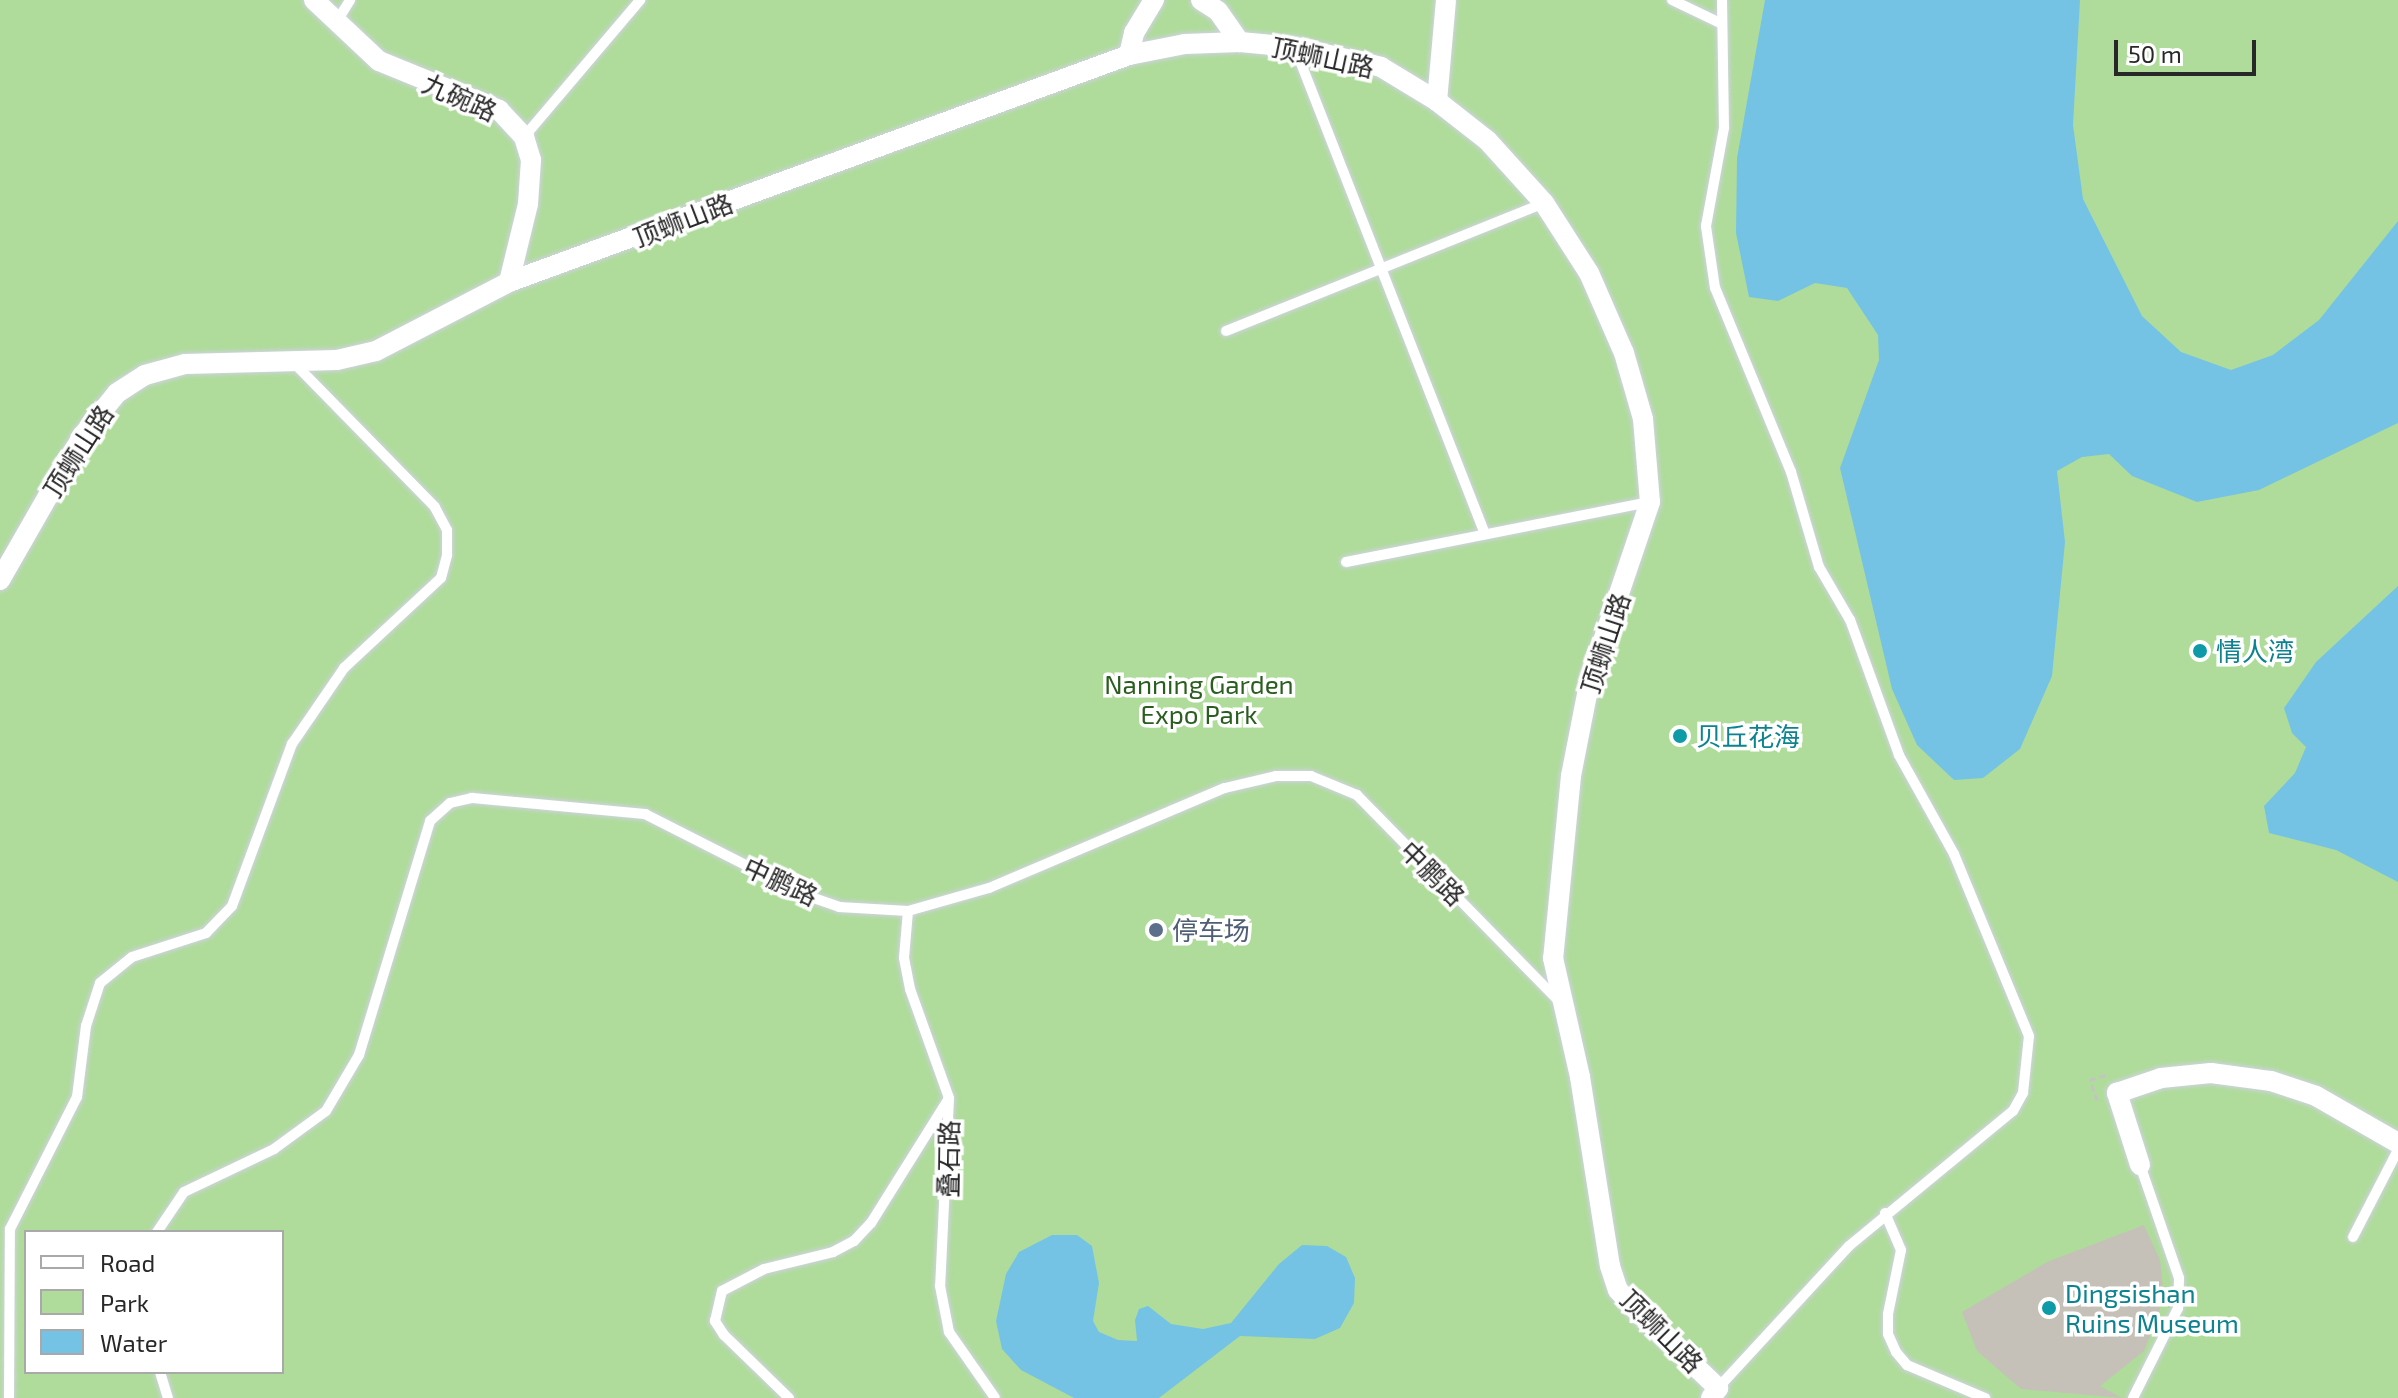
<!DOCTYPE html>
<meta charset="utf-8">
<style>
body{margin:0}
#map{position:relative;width:2398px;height:1398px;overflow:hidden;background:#e9e3da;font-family:"Exo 2","Noto Sans SC",sans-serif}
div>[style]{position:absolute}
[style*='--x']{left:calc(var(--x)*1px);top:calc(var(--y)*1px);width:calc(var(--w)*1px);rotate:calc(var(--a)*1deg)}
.green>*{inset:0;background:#afdc9b}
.water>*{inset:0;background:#75c3e4}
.building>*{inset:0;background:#c5c1b9}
.path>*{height:3px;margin-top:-1.5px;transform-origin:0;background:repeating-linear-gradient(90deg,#c3c3c3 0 6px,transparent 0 10px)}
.roads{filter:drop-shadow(0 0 2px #d0d2e0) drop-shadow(0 0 2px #d0d2e0)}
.service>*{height:10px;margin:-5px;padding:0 5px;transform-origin:5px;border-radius:5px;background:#fff}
.minor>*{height:20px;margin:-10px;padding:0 10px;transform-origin:10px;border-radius:10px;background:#fff}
.dots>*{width:22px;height:22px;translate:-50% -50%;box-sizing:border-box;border:4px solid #fff;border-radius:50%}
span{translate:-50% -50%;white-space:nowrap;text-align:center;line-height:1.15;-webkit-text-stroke:7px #fff;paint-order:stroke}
.street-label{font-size:26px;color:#282828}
.culture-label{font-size:26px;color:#0d838f}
.left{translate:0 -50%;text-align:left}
.park-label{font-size:26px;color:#2a5e1f}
.service-label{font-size:26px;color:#4e5e75}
.legend{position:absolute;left:24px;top:1230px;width:260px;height:144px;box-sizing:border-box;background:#fff;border:2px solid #a9a9a9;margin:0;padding:10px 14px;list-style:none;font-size:24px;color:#282828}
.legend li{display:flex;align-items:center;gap:16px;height:40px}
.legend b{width:40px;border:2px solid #a9a9a9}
.scale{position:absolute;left:2114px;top:40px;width:142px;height:36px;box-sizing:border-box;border:4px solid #282828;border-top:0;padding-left:10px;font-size:24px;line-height:28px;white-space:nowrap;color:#282828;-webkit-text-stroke:6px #fff;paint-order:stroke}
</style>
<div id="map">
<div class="green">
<i style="clip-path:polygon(evenodd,0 0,2398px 0,2398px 1398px,0 1398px,0 0,26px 1232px,282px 1232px,282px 1372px,26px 1372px,26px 1232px)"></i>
</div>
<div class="water">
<i style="clip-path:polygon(1765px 0,2080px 0,2073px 125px,2083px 199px,2142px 316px,2181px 352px,2231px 370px,2273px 355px,2319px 320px,2398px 221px,2398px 423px,2259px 490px,2197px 502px,2132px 476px,2109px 454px,2082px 457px,2057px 471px,2065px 542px,2052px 676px,2020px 749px,1983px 778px,1954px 780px,1917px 745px,1892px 689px,1840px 468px,1879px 360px,1878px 335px,1847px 288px,1815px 283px,1778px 301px,1749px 297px,1736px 233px,1737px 158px)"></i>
<i style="clip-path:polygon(2398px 586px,2398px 882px,2336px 850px,2269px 833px,2264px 806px,2295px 773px,2306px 747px,2292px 733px,2284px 708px,2316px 662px)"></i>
<i style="clip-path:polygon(1052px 1235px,1077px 1235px,1092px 1246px,1099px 1283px,1093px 1321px,1099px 1332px,1118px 1340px,1137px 1341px,1135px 1320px,1139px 1309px,1148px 1306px,1171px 1324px,1203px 1329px,1231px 1323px,1279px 1264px,1302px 1245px,1327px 1246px,1346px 1257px,1355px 1278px,1354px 1303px,1340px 1328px,1315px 1339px,1240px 1336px,1159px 1398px,1074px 1398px,1021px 1370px,1002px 1349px,996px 1321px,1006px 1274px,1019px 1252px)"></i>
</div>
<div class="building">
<i style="clip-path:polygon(2144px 1225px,2160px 1260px,2164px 1298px,2144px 1351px,2100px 1386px,2122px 1398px,2021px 1389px,1977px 1351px,1962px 1312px,2047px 1262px)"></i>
</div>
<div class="path">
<i style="--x:2097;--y:1100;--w:21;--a:-109"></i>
<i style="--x:2090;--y:1080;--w:19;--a:-18"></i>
</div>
<div class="roads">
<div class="service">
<i style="--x:1672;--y:0;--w:53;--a:25.6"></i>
<i style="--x:337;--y:21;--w:25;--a:-58"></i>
<i style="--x:1295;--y:48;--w:522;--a:68.65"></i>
<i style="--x:524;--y:137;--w:180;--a:-49.7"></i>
<i style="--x:1226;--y:331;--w:343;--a:-21.9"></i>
<i style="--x:1346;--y:562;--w:310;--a:-11.2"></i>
<i style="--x:908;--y:911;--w:47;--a:94.9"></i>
<i style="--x:904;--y:958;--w:32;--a:79"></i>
<i style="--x:910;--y:989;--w:116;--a:70.3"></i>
<i style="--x:949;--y:1098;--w:188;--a:92.7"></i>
<i style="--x:940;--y:1286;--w:47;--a:78.9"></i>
<i style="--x:949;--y:1332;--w:80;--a:55.1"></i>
<i style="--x:1885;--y:1213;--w:40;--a:66.6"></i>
<i style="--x:1901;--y:1250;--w:65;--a:101.5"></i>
<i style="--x:1888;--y:1314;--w:20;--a:90"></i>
<i style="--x:1888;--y:1334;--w:20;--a:66"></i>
<i style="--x:1896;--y:1352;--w:17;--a:50"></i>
<i style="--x:1907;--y:1365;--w:85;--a:22.9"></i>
<i style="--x:157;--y:1232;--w:48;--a:-56"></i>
<i style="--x:184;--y:1192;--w:100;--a:-25.5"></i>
<i style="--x:274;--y:1149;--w:64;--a:-36.2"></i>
<i style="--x:326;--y:1111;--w:65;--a:-59.5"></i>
<i style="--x:359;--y:1055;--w:245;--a:-73.1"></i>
<i style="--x:430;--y:821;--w:27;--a:-42"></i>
<i style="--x:450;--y:803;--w:23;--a:-13"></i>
<i style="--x:472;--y:798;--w:174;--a:5.3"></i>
<i style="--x:645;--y:814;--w:179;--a:26.9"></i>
<i style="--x:805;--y:895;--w:36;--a:19"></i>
<i style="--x:839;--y:907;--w:69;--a:3.3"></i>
<i style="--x:908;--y:911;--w:84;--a:-15.9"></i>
<i style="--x:989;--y:888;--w:256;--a:-23"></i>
<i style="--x:1225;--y:788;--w:52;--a:-13.2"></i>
<i style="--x:1276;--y:776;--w:35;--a:0"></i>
<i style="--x:1311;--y:776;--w:50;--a:22.4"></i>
<i style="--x:1357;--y:795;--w:287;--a:45.6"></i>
<i style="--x:2353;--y:1237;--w:98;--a:-62.7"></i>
<i style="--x:160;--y:1372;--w:27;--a:73"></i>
<i style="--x:1718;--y:1388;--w:193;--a:-47.3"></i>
<i style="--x:1849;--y:1246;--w:212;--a:-39.5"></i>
<i style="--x:2013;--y:1111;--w:21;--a:-61"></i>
<i style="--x:2023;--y:1093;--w:57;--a:-84"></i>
<i style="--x:2029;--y:1036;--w:197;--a:-112.4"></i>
<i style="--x:1954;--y:854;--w:113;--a:-119.1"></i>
<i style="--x:1899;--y:755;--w:144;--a:-109.9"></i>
<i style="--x:1850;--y:620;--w:61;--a:-120.3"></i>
<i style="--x:1819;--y:567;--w:99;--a:-106.4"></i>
<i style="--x:1791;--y:472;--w:199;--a:-112.4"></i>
<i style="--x:1715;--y:288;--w:63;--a:-98.3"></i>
<i style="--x:1706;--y:226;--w:100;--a:-79.6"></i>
<i style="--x:1724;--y:128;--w:128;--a:-90.9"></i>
<i style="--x:9;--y:1398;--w:169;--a:-89.7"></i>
<i style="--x:10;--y:1229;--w:148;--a:-63.1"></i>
<i style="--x:77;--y:1097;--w:72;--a:-82.8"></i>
<i style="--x:86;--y:1026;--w:45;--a:-72"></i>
<i style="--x:100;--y:983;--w:41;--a:-39.1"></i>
<i style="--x:132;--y:957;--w:78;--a:-18"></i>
<i style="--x:206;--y:933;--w:37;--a:-46"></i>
<i style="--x:232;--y:906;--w:173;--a:-69.7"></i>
<i style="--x:292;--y:744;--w:92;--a:-55.6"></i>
<i style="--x:344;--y:668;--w:132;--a:-42.9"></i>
<i style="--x:441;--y:578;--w:24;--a:-75"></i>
<i style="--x:447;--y:555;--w:25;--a:-90"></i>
<i style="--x:447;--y:530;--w:26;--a:-118"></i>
<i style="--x:435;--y:507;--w:204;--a:-134.4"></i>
<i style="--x:789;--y:1398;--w:91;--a:-135.9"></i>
<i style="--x:724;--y:1335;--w:17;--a:-123"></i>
<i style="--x:715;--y:1321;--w:31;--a:-77"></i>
<i style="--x:722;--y:1291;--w:47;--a:-27.6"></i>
<i style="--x:764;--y:1269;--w:71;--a:-13.8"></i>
<i style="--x:833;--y:1252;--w:24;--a:-28"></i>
<i style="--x:854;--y:1241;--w:25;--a:-47"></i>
<i style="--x:871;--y:1223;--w:145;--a:-58"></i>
<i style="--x:2133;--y:1398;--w:101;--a:-63.4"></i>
<i style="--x:2178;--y:1308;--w:30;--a:-88"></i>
<i style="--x:2179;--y:1278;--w:120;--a:-109"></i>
</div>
<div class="minor">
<i style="--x:314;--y:0;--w:89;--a:43.2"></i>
<i style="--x:379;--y:61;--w:130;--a:22.2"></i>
<i style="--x:499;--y:110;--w:37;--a:47"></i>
<i style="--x:524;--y:137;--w:24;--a:73"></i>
<i style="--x:531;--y:160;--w:44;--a:93.9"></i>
<i style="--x:528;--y:204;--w:80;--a:103.7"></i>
<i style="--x:1201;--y:0;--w:20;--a:33"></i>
<i style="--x:1218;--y:11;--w:38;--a:55"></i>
<i style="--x:1129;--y:55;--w:23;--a:-77"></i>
<i style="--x:1134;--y:33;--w:39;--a:-59"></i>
<i style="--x:1437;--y:101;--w:101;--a:-84.9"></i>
<i style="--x:0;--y:580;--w:167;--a:-60.2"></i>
<i style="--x:83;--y:435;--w:54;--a:-51"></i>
<i style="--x:117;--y:393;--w:33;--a:-33"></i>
<i style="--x:145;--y:375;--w:41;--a:-15.4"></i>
<i style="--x:185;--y:364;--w:152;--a:-1.5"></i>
<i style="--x:337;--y:360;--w:40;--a:-13"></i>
<i style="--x:376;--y:351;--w:150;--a:-27.4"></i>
<i style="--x:509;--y:282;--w:660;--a:-20.11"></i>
<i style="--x:1129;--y:55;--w:57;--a:-11.1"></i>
<i style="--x:1185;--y:44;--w:55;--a:-2.1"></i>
<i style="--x:1240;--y:42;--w:54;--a:5.3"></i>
<i style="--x:1294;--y:47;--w:89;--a:12.9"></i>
<i style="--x:1381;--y:67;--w:66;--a:31.3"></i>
<i style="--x:1437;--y:101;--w:63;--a:38"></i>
<i style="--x:1487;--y:140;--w:85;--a:47.9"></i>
<i style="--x:1544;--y:203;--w:83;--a:57.3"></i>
<i style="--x:1589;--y:273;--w:87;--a:66.4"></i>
<i style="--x:1624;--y:353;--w:69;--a:73.9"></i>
<i style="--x:1643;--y:419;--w:83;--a:85.2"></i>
<i style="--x:1650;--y:502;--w:187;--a:108.7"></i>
<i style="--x:1590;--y:679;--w:99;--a:101.1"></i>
<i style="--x:1571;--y:776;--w:183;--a:95.6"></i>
<i style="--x:1553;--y:958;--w:122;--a:77.2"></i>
<i style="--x:1580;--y:1077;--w:191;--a:81"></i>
<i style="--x:1610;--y:1266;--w:25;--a:72"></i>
<i style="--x:1618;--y:1290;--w:25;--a:48"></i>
<i style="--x:1635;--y:1309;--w:115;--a:43.6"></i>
<i style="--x:1718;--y:1388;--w:12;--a:125"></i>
<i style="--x:2140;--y:1165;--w:76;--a:-107.7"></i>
<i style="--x:2117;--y:1093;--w:46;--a:-18.8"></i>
<i style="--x:2161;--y:1078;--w:50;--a:-5.7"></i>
<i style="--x:2211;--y:1073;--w:61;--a:7.6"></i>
<i style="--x:2271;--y:1081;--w:47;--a:18.4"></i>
<i style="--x:2316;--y:1096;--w:95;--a:29.8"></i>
</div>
</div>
<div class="dots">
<i style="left:2200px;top:651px;background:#0f9aa8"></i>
<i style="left:1680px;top:736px;background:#0f9aa8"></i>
<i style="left:1156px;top:930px;background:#5c6f8a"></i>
<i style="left:2049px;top:1308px;background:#0f9aa8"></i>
</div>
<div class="street-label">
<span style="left:1323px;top:57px;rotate:12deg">顶蛳山路</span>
<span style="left:460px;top:97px;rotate:24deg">九碗路</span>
<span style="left:683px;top:220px;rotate:-21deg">顶蛳山路</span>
<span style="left:78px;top:451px;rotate:-57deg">顶蛳山路</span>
<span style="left:1605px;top:643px;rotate:-72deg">顶蛳山路</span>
<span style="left:1433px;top:873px;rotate:45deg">中鹏路</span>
<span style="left:781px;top:881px;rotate:25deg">中鹏路</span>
<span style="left:948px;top:1159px;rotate:-89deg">叠石路</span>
<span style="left:1662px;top:1331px;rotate:45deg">顶蛳山路</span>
</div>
<div class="culture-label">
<span class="left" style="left:2216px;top:651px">情人湾</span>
<span class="left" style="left:1696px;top:736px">贝丘花海</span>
<span class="left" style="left:2065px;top:1308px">Dingsishan<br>Ruins Museum</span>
</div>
<div class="park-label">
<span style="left:1199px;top:699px">Nanning Garden<br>Expo Park</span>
</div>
<div class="service-label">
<span class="left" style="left:1172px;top:930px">停车场</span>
</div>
<ul class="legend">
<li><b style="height:10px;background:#fff"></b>Road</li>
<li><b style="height:22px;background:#afdc9b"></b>Park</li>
<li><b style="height:22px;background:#75c3e4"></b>Water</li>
</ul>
<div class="scale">50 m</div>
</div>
